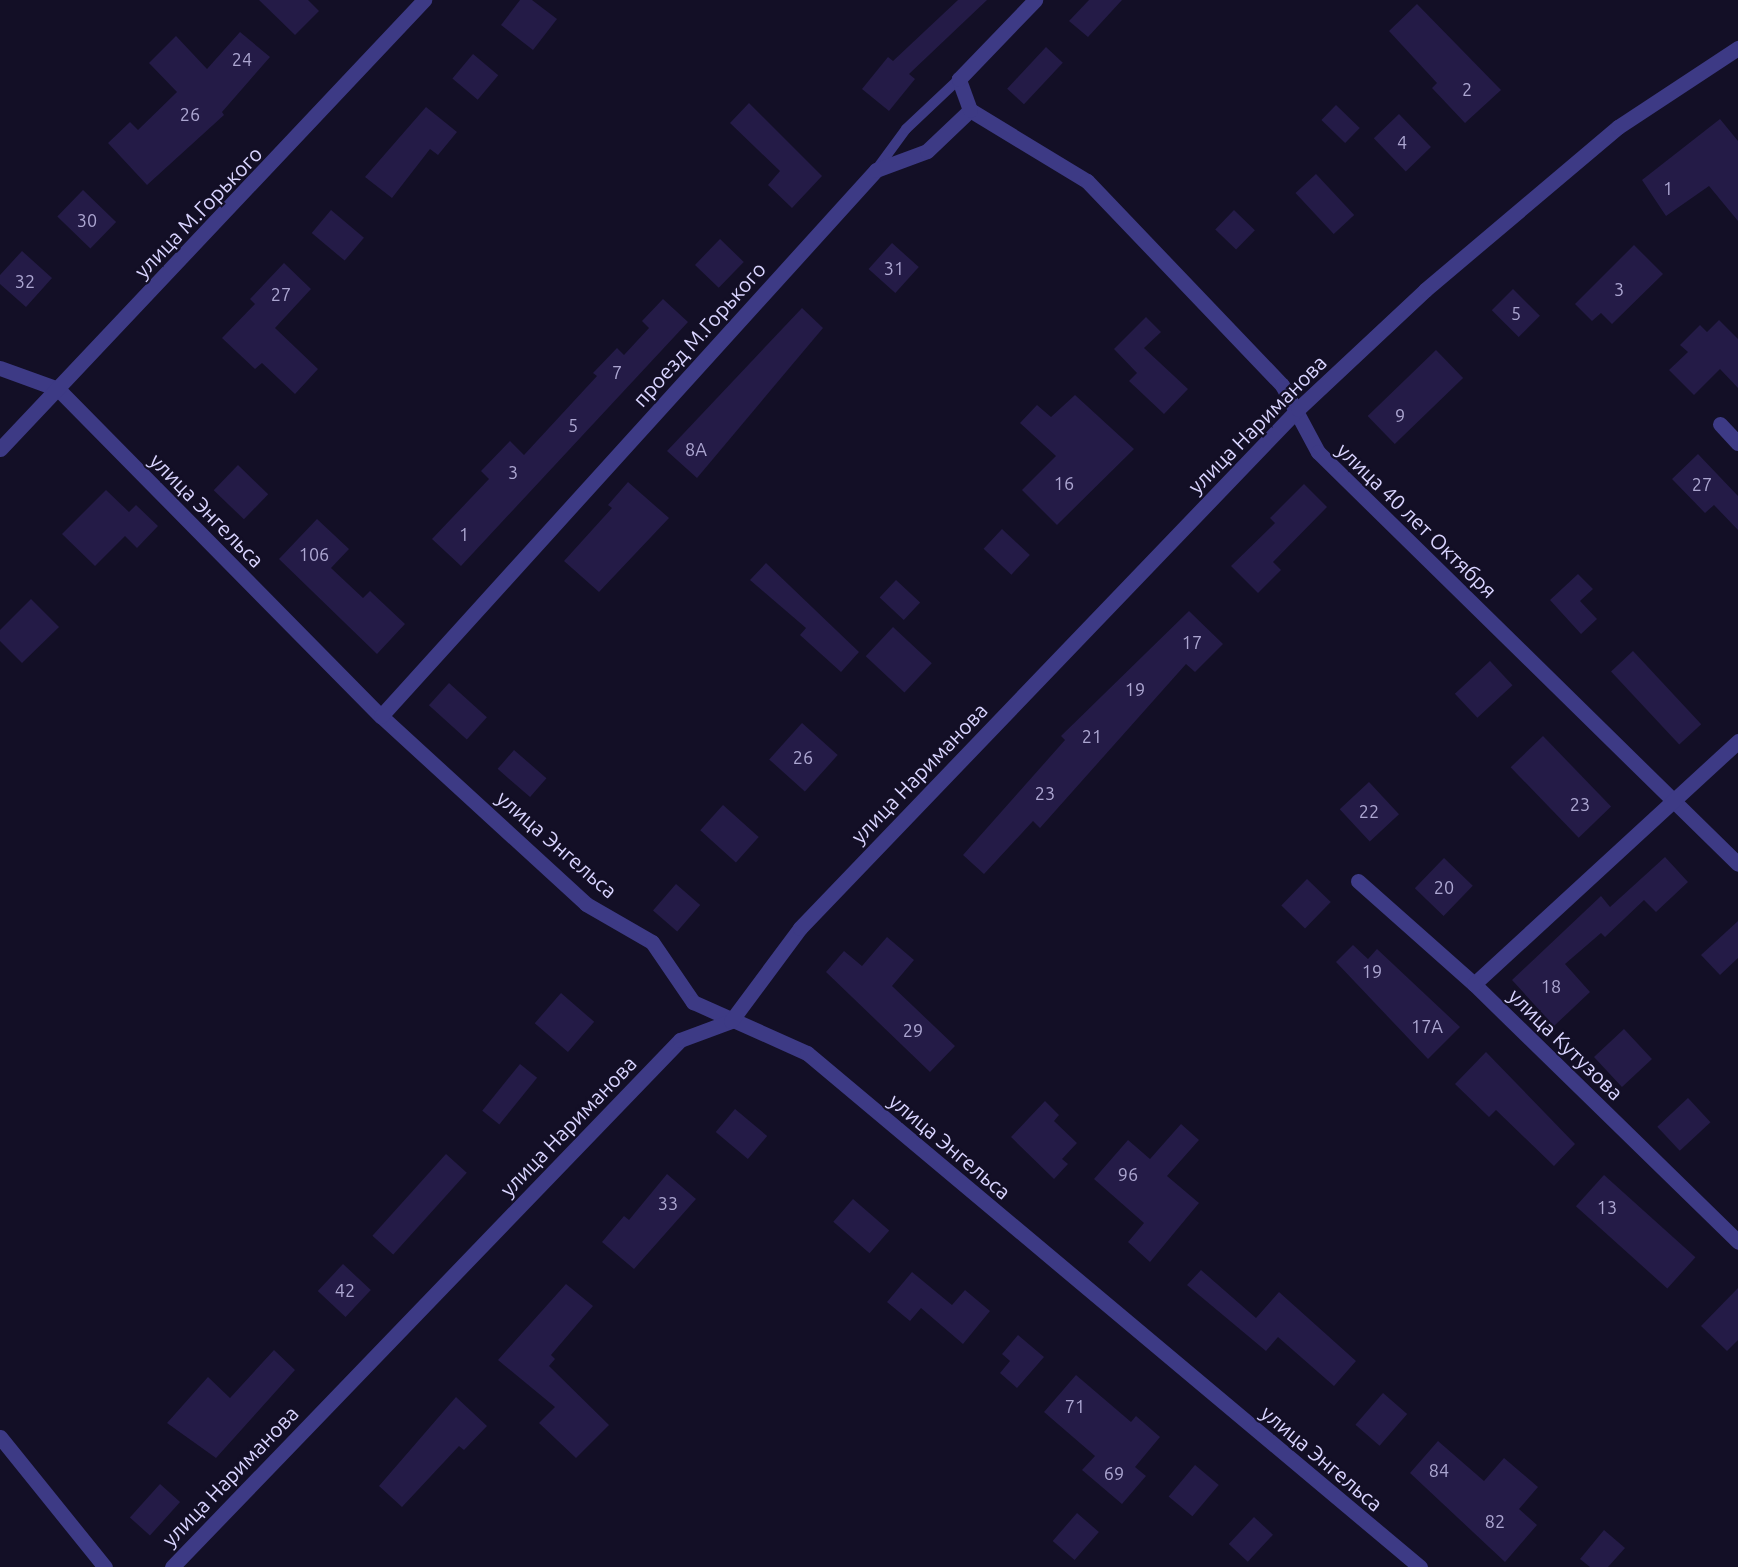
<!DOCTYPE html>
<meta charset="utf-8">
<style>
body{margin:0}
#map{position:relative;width:1738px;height:1567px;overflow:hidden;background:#130f26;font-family:Ubuntu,sans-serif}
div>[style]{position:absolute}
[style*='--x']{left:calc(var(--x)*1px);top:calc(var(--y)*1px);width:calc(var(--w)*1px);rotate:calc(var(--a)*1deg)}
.building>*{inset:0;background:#241b47;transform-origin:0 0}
.service>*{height:10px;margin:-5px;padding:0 5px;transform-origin:5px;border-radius:5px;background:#3d3a85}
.minor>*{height:15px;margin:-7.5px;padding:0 7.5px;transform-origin:7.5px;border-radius:7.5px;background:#3d3a85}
span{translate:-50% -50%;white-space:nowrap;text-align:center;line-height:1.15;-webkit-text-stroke:4.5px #130f26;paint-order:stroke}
.number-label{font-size:18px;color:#aca6d1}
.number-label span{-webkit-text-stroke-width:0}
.street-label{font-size:21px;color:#d9d4ff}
</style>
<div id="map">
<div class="building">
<i style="clip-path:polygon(259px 0,308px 0,319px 11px,295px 35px)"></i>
<i style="clip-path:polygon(520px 0,532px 0,557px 19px,533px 50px,501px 25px)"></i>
<i style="clip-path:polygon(958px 0,987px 0,909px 74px,915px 79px,889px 111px,862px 89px,888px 57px,893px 61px)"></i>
<i style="clip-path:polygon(1089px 0,1122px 0,1088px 37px,1069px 21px)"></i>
<i style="clip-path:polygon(1417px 4px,1501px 90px,1465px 123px,1432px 88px,1437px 83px,1389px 31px)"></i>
<i style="clip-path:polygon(240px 32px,270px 57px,222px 112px,224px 115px,147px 185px,108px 143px,130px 122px,138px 130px,177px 92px,149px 63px,176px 36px,207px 69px)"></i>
<i style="left:1046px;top:47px;width:23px;height:57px;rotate:43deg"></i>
<i style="left:473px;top:54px;width:33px;height:32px;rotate:40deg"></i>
<i style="clip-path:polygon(749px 103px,822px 176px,792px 208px,768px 185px,780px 171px,730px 123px)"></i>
<i style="left:1336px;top:105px;width:33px;height:21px;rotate:44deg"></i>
<i style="clip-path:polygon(426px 107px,457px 132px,438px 155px,430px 149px,392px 198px,365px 177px)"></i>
<i style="left:1399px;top:114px;width:46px;height:35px;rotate:46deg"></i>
<i style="clip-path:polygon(1720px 119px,1738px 141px,1738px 221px,1709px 186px,1666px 216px,1642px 180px)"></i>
<i style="left:1316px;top:174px;width:56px;height:28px;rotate:47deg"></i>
<i style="left:83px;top:190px;width:46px;height:37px;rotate:44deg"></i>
<i style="left:331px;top:210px;width:43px;height:30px;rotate:40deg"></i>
<i style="left:1234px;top:210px;width:29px;height:27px;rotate:44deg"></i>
<i style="left:720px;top:239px;width:33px;height:36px;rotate:44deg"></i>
<i style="left:892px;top:243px;width:36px;height:35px;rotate:42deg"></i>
<i style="clip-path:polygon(1634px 245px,1663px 274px,1612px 324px,1601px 313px,1592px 321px,1575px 304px)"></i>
<i style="clip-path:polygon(22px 251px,52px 278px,26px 307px,0 284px,0 275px)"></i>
<i style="clip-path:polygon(284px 263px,311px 289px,275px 328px,318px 369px,295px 394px,262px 363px,255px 369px,222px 338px,255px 304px,250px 299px)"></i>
<i style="left:1513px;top:289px;width:38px;height:30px;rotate:45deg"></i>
<i style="clip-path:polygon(663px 299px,688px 322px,461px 566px,432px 539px,489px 479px,481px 471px,510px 441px,524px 455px,597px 376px,593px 373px,617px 348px,624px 355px,649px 328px,642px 321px)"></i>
<i style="clip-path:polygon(802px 308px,823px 328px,697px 478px,667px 451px)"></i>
<i style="clip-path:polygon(1146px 317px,1161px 332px,1144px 348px,1188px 389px,1164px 414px,1129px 381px,1137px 373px,1114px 349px)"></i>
<i style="clip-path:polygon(1719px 320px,1738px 339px,1738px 388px,1720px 369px,1694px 395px,1669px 370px,1688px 352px,1680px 345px,1700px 325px,1707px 332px)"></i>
<i style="left:1436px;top:350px;width:39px;height:95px;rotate:46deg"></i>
<i style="clip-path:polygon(1075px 395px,1134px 449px,1057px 525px,1022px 490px,1056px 456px,1020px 423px,1037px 405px,1051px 417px)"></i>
<i style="clip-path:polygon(1698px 454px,1738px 496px,1738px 530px,1714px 505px,1705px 513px,1672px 479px)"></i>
<i style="left:238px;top:465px;width:42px;height:35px;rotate:44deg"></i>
<i style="clip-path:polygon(628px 482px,669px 518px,599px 592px,564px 561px,612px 508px,608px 505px)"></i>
<i style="clip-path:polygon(1304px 484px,1327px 507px,1273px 562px,1281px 570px,1258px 593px,1231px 566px,1275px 523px,1270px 518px)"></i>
<i style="clip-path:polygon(106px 490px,129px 512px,136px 505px,158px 526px,137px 548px,125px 536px,95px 566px,62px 534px)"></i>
<i style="clip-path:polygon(317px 519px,349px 549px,331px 568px,363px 598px,370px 591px,405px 624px,377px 654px,279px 559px)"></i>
<i style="left:1002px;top:529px;width:38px;height:27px;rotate:43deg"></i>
<i style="clip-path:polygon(766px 563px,859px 652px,841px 672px,800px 635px,806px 628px,750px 580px)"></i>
<i style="clip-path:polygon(1578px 574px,1593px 589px,1580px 601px,1597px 619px,1581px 634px,1550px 600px)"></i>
<i style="left:896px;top:580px;width:33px;height:24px;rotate:43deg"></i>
<i style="clip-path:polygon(31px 599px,59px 627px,22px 663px,0 641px,0 630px)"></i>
<i style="clip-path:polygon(1189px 611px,1223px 644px,1195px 672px,1186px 664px,1040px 828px,1033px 821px,984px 874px,963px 855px,1065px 740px,1061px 736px)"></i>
<i style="left:893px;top:627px;width:53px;height:40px;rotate:43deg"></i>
<i style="left:1633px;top:651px;width:100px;height:30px;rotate:47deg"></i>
<i style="left:1490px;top:661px;width:33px;height:48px;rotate:47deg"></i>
<i style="left:449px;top:683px;width:51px;height:30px;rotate:42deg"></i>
<i style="left:802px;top:723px;width:48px;height:49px;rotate:42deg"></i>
<i style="left:1543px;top:736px;width:98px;height:45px;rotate:46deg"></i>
<i style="left:514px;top:750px;width:43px;height:25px;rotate:41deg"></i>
<i style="left:1369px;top:782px;width:44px;height:40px;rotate:47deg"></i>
<i style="left:723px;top:805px;width:48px;height:34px;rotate:42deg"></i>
<i style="clip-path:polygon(1665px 857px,1688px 882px,1656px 912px,1644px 900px,1605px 937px,1601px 933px,1565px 964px,1590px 992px,1554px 1026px,1512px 980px,1601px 896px,1610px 907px)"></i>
<i style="left:1444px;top:858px;width:40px;height:42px;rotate:44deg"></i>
<i style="left:1307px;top:879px;width:33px;height:37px;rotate:44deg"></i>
<i style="left:676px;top:884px;width:32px;height:35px;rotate:41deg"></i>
<i style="clip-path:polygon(1738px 921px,1738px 958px,1720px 975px,1701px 955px)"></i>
<i style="clip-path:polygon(887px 937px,914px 960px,892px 986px,955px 1046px,930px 1072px,826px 972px,844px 951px,862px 966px)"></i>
<i style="clip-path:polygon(1353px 945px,1368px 959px,1377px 949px,1460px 1027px,1428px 1059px,1336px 962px)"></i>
<i style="left:561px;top:993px;width:44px;height:40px;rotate:41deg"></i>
<i style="left:1624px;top:1029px;width:41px;height:41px;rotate:47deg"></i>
<i style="clip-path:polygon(1486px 1052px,1575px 1144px,1554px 1166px,1496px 1110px,1489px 1117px,1455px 1084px)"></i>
<i style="left:520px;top:1064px;width:22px;height:60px;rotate:39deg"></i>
<i style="left:1688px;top:1098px;width:33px;height:42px;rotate:47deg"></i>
<i style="clip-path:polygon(1045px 1101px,1059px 1115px,1054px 1121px,1077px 1143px,1062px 1159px,1068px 1164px,1054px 1179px,1011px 1137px)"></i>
<i style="left:735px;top:1109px;width:42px;height:30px;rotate:40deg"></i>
<i style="clip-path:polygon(1181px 1124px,1199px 1140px,1167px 1176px,1199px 1203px,1150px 1262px,1128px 1242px,1144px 1223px,1094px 1179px,1128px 1140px,1150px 1159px)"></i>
<i style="left:446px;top:1154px;width:28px;height:110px;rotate:42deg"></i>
<i style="clip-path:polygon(667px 1174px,696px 1199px,634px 1269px,602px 1242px,624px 1216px,629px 1220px)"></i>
<i style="left:1604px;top:1175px;width:123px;height:42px;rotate:42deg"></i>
<i style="left:853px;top:1199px;width:48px;height:30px;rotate:41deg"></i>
<i style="left:343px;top:1264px;width:38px;height:37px;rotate:43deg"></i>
<i style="clip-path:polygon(1201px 1270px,1256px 1318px,1279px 1292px,1356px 1361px,1334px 1386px,1278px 1337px,1266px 1351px,1187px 1285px)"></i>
<i style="clip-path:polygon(912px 1272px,952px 1305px,965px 1290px,990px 1311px,963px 1344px,921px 1308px,910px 1321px,887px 1302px)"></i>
<i style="clip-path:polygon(566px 1284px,593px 1306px,551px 1355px,555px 1359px,549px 1366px,609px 1425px,576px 1458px,539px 1423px,555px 1407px,498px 1360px)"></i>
<i style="clip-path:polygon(1738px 1288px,1738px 1340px,1727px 1351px,1701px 1326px)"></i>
<i style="clip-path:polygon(1018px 1335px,1044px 1357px,1017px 1388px,1000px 1373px,1010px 1361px,1002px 1354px)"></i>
<i style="clip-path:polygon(274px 1350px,295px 1370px,216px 1458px,167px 1423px,208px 1377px,230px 1398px)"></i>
<i style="clip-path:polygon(1076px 1375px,1131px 1422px,1136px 1416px,1160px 1437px,1135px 1467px,1146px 1476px,1122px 1504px,1082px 1470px,1095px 1456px,1044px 1412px)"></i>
<i style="left:1383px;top:1393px;width:32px;height:42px;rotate:41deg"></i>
<i style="clip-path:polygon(456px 1397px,487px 1426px,464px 1450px,459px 1446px,402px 1507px,379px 1486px)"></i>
<i style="clip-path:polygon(1438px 1441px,1484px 1481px,1504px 1458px,1538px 1487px,1519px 1509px,1537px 1525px,1505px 1562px,1410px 1473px)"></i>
<i style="left:1195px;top:1465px;width:31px;height:41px;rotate:40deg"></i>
<i style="left:160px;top:1484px;width:27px;height:45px;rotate:42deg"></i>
<i style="left:1077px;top:1513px;width:29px;height:37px;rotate:41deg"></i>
<i style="left:1254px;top:1517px;width:26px;height:37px;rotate:43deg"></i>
<i style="clip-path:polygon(1604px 1530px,1625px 1548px,1608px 1567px,1590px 1567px,1580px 1559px)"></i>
</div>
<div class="service">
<i style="--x:876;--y:170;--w:51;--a:-53.8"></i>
<i style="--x:906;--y:129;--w:73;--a:-43.3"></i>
</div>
<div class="minor">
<i style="--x:970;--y:110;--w:137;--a:31.3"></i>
<i style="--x:1087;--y:181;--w:282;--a:46.3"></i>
<i style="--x:1282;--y:385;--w:76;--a:61.8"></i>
<i style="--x:1318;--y:452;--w:588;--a:44.45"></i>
<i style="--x:0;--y:368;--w:62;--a:19.9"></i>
<i style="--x:58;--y:389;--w:460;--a:45.4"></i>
<i style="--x:381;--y:716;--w:278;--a:42.5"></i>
<i style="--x:586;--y:904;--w:76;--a:29.9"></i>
<i style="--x:652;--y:942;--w:73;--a:55.7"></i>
<i style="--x:693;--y:1002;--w:125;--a:24.1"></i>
<i style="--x:807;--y:1053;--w:800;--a:39.98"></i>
<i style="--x:1720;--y:424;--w:26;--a:47"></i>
<i style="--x:0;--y:449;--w:618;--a:-46.64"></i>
<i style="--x:381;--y:716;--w:737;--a:-47.8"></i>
<i style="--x:876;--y:170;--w:54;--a:-20.4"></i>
<i style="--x:927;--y:151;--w:59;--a:-43.6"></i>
<i style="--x:970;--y:110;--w:33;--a:-110"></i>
<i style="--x:959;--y:79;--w:110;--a:-46.1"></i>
<i style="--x:1358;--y:881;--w:155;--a:41.6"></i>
<i style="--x:1474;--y:984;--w:369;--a:44.3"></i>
<i style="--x:1474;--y:984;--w:359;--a:-42.6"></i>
<i style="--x:0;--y:1437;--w:167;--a:51.1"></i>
<i style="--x:172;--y:1567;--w:732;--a:-46.05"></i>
<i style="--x:680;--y:1040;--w:54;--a:-20.4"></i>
<i style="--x:731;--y:1021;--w:116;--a:-53.4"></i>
<i style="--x:800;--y:928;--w:719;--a:-46.18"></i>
<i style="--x:1298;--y:409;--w:174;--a:-43.1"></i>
<i style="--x:1425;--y:290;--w:253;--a:-40.2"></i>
<i style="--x:1618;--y:127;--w:144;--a:-33.4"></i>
</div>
<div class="number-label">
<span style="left:242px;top:59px">24</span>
<span style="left:1467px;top:89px">2</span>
<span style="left:190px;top:114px">26</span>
<span style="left:1402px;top:142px">4</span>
<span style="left:1668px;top:188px">1</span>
<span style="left:87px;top:220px">30</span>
<span style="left:894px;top:268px">31</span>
<span style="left:25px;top:281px">32</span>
<span style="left:1619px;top:289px">3</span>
<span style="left:281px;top:294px">27</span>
<span style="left:1516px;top:313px">5</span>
<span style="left:617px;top:372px">7</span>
<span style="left:1400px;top:415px">9</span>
<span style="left:573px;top:425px">5</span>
<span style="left:696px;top:449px">8А</span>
<span style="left:513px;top:472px">3</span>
<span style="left:1064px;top:483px">16</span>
<span style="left:1702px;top:484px">27</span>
<span style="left:464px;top:534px">1</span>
<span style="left:314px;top:554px">106</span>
<span style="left:1192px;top:642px">17</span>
<span style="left:1135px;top:689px">19</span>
<span style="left:1092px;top:736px">21</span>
<span style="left:803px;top:757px">26</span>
<span style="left:1045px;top:793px">23</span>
<span style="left:1580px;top:804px">23</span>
<span style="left:1369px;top:811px">22</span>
<span style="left:1444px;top:887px">20</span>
<span style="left:1372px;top:971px">19</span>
<span style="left:1551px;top:986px">18</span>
<span style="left:1427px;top:1026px">17А</span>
<span style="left:913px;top:1030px">29</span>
<span style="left:1128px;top:1174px">96</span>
<span style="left:668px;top:1203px">33</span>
<span style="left:1607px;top:1207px">13</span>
<span style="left:345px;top:1290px">42</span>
<span style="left:1075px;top:1406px">71</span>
<span style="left:1439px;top:1470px">84</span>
<span style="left:1114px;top:1473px">69</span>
<span style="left:1495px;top:1521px">82</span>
</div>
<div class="street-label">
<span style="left:198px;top:212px;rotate:-46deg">улица М.Горького</span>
<span style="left:699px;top:334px;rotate:-48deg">проезд М.Горького</span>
<span style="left:1257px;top:424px;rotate:-45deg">улица Нариманова</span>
<span style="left:207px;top:510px;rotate:45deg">улица Энгельса</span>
<span style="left:1417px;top:520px;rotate:44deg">улица 40 лет Октября</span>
<span style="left:919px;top:773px;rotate:-46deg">улица Нариманова</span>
<span style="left:557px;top:844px;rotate:41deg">улица Энгельса</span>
<span style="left:1566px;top:1044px;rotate:44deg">улица Кутузова</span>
<span style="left:568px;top:1126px;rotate:-46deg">улица Нариманова</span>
<span style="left:950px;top:1146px;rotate:40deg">улица Энгельса</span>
<span style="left:1322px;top:1458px;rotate:40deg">улица Энгельса</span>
<span style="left:230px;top:1476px;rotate:-46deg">улица Нариманова</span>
</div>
</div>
